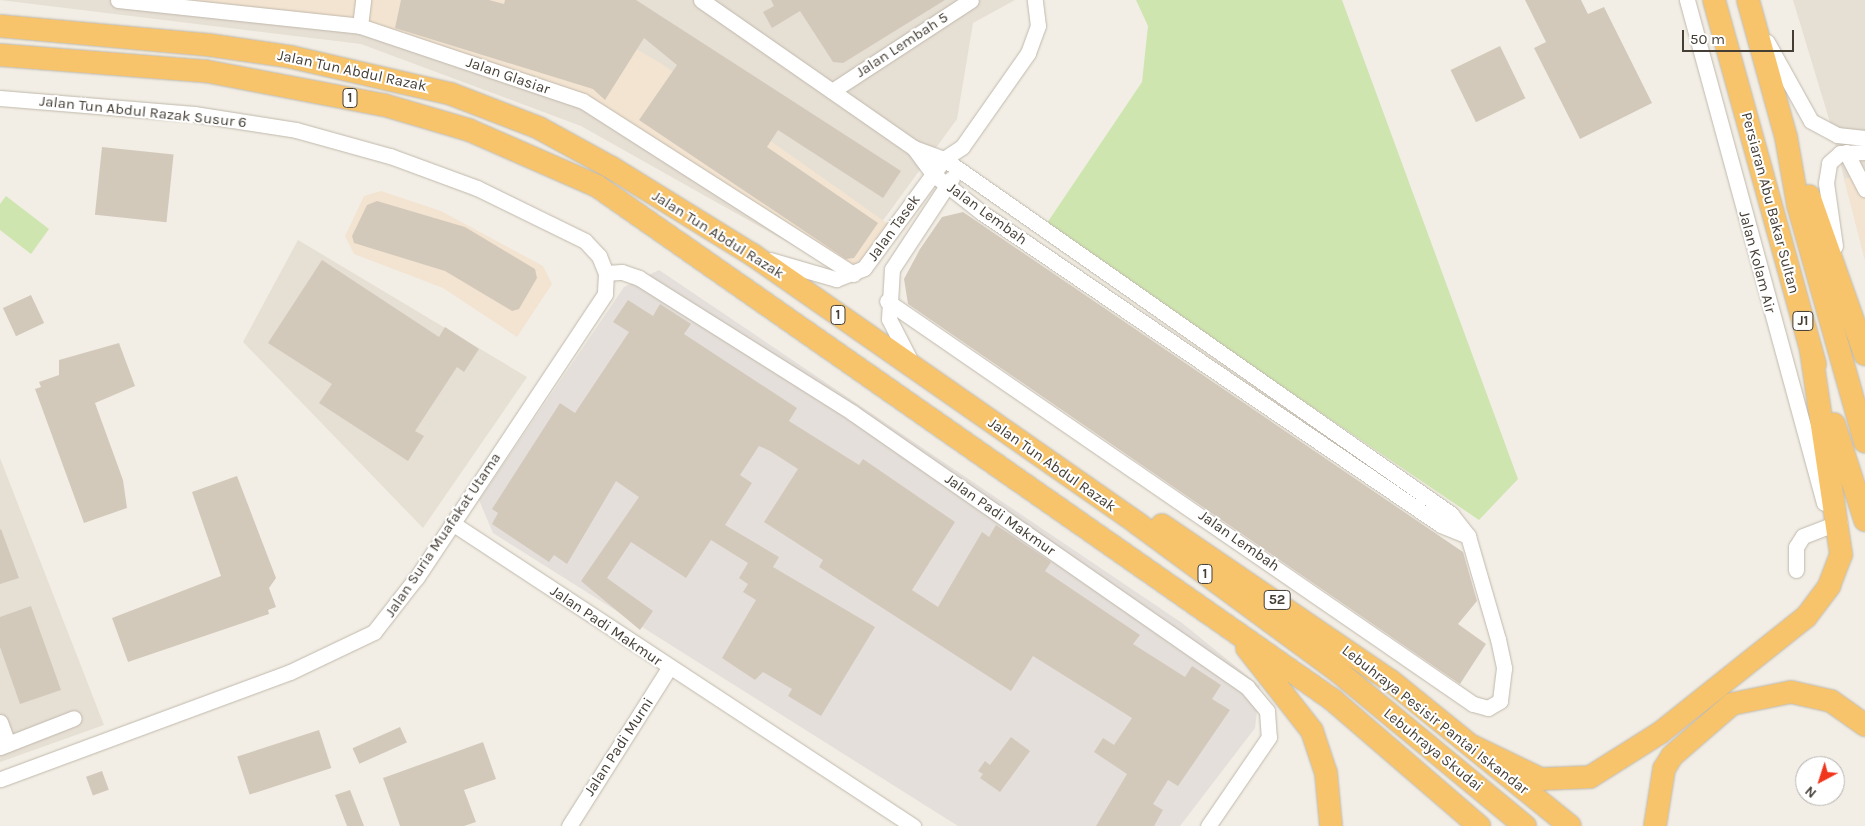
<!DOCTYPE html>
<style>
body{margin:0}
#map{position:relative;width:1865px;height:826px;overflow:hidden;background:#f2eee5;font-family:Karla,sans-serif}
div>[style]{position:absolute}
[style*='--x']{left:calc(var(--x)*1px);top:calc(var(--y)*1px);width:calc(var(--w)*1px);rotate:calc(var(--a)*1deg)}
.residential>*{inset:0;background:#e6dfd4}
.commercial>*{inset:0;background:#f3e4d1}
.industrial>*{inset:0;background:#e4dfda}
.green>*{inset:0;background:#cee5b0}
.building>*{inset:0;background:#d3c9bb;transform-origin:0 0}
.roads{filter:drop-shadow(0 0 1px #c0b8ab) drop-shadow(0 0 1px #c0b8ab)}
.minor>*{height:15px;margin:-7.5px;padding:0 7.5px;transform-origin:7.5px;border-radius:7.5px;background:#fff}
.highway>*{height:22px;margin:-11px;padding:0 11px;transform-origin:11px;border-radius:11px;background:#f7c46b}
span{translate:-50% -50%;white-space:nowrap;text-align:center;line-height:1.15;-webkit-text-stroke:4px #fff;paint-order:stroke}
.shield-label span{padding:1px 4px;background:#fff;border:1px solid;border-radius:4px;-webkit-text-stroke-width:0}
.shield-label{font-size:14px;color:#443e35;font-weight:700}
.street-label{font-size:15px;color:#443e35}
.north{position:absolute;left:1795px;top:756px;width:50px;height:50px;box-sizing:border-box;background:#fff;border:1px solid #b4b2ae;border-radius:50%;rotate:220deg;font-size:14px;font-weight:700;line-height:20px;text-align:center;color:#443e35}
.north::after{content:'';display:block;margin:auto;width:18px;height:22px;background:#f0371e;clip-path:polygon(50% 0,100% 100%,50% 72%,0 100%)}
.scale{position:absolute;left:1682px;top:30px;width:112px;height:22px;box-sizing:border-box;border:2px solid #443e35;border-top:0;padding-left:6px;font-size:15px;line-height:18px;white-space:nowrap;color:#443e35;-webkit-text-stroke:4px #fff;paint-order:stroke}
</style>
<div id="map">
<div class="residential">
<i style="clip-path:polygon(0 0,1015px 0,973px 23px,957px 119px,844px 274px,581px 126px,361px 44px)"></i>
<i style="clip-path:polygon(1793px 0,1865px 0,1865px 260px,1829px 119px)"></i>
<i style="clip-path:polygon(298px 240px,527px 377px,423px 528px,243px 342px)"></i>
<i style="clip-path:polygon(0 458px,104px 725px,0 762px)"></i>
</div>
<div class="commercial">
<i style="clip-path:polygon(165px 0,509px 0,604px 30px,662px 64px,891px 226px,854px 268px,615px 115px,355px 19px)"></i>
<i style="clip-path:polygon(1865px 172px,1865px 260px,1844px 179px)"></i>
<i style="clip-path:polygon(381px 191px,441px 211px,543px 266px,552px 284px,517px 337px,443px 288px,354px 254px,345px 236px,364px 196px)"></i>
</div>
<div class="industrial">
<i style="clip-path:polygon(659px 270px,1182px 623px,1260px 686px,1255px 728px,1180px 826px,958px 826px,493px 533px,479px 500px,624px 287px)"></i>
</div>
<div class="green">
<i style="clip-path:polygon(1136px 0,1342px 0,1518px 479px,1479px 520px,1045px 226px,1142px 82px,1148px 26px)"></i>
<i style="clip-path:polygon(6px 196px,49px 229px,31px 254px,0 230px,0 204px)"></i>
</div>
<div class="building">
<i style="clip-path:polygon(401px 0,489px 0,504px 4px,505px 0,636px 0,901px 171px,883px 198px,778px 130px,767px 147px,878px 223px,854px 258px,846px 259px,639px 120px,677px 65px,644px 38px,605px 100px,593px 89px,395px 28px)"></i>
<i style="clip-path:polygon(771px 0,945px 0,843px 63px,833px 62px,800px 11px,772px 28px,763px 12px,774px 6px)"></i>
<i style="clip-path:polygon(1525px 0,1581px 0,1588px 14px,1604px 7px,1652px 103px,1580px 139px,1534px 48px,1546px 42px)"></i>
<i style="left:1500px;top:46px;width:58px;height:55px;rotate:64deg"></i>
<i style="left:102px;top:147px;width:72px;height:68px;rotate:6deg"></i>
<i style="clip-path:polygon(377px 201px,465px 227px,535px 269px,537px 278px,519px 309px,512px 311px,445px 271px,354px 243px,352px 236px,367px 205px)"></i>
<i style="clip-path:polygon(963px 212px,1463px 552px,1477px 601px,1458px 624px,1486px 644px,1460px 684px,908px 304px,904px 279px,920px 249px,942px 217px)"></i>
<i style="clip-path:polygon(322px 260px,439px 337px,445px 327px,479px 349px,464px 372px,457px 367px,415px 431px,424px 436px,408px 461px,319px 403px,332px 384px,268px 343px)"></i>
<i style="left:31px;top:295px;width:31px;height:31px;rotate:65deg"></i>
<i style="clip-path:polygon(628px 300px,653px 316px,660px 304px,691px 324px,684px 334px,797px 408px,789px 421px,859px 465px,863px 459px,955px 522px,912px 590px,938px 607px,982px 532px,989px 537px,996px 525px,1051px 562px,1045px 571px,1140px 635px,1133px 644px,1185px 677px,1192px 666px,1221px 685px,1212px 699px,1230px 710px,1178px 786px,1168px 780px,1153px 804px,1163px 810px,1154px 826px,1096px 826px,1127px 774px,1094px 752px,1103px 738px,1114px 745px,1132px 718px,1033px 656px,1011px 691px,819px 567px,823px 560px,764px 522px,798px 469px,770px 451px,759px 446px,740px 475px,752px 483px,725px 525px,779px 557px,773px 567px,875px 627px,821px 716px,788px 696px,792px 689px,763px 672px,755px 680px,722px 658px,756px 600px,743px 592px,748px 584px,739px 578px,748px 563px,711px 540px,686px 578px,631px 542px,607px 578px,653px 611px,640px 630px,581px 581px,639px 497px,616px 481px,567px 564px,554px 555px,549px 562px,492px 524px,498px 513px,492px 509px,560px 403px,575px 413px,629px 332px,613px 322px)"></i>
<i style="clip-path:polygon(119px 343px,135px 386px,95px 403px,123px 480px,127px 508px,84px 523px,35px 389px,41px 387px,39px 382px,59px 375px,59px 360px)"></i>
<i style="clip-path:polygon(237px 476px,276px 578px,269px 588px,276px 607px,268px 610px,269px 614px,128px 662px,112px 618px,221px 576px,192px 492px)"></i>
<i style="clip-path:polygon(1px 529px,19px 578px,0 584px,0 530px)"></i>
<i style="clip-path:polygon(31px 606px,61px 690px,20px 704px,0 647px,0 617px)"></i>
<i style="left:400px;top:727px;width:17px;height:52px;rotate:66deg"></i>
<i style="left:319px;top:730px;width:40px;height:86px;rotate:72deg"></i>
<i style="clip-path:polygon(1011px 737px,1030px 751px,1000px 792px,980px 778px,983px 774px,978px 771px,985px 761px,990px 765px)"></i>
<i style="clip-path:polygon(483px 742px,496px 779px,464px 790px,476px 822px,464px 826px,400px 826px,383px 778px)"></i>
<i style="left:102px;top:771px;width:20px;height:17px;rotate:70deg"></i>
<i style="clip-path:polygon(350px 790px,364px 826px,347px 826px,335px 795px)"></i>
</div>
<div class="roads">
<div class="minor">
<i style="--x:118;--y:0;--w:243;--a:6.1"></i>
<i style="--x:360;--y:26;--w:235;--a:18.6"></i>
<i style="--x:583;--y:101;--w:321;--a:32.6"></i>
<i style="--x:701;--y:0;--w:259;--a:34.8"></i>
<i style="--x:914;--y:148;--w:32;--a:20"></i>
<i style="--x:944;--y:159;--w:619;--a:35"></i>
<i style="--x:1451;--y:514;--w:28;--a:52"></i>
<i style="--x:1468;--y:536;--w:107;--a:73.8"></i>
<i style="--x:1498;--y:639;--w:30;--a:78"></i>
<i style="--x:1504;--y:668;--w:33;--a:97"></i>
<i style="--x:1500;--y:701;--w:14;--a:150"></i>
<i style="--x:1488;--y:708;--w:16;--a:-165"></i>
<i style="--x:1473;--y:704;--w:711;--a:-145.48"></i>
<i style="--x:1687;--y:0;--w:521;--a:74.76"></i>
<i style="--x:360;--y:26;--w:26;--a:-83"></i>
<i style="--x:1767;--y:42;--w:90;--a:60.9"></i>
<i style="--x:1811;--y:121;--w:30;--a:28"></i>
<i style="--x:1837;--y:135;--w:28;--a:6"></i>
<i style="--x:832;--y:91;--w:166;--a:-33.2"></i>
<i style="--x:0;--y:98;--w:195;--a:4.7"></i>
<i style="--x:194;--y:114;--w:103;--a:8.9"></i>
<i style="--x:296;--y:130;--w:98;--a:15.5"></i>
<i style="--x:390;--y:156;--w:93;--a:20.2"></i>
<i style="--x:477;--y:188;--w:120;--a:26.1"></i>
<i style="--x:585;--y:241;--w:21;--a:47"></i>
<i style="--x:599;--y:256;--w:18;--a:68"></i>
<i style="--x:606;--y:273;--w:21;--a:93"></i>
<i style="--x:605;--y:294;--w:341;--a:123.6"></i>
<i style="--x:416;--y:578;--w:68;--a:127.9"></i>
<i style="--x:374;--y:632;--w:93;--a:154.5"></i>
<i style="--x:290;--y:672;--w:309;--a:159.7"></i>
<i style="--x:914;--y:148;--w:32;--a:54"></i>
<i style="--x:933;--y:174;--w:61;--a:38.4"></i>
<i style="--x:981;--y:212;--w:556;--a:34.23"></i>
<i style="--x:1441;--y:525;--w:29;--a:22"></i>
<i style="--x:1846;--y:152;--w:42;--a:62.8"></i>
<i style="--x:1835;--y:246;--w:64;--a:-98.1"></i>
<i style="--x:1826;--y:183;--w:20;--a:-81"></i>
<i style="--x:1829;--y:163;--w:15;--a:-42"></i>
<i style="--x:1840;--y:153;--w:25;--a:-2"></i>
<i style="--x:770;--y:260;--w:69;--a:16.1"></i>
<i style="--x:836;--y:279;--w:30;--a:-21"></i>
<i style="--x:864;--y:268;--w:135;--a:-53.7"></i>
<i style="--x:944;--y:159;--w:22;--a:-34"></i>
<i style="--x:962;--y:147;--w:115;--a:-54.9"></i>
<i style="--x:1028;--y:53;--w:29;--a:-70"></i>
<i style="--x:1038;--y:26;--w:26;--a:-97"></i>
<i style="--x:606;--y:273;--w:16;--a:-4"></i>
<i style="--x:622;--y:272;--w:18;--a:19"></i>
<i style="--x:639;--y:278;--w:253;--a:32.2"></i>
<i style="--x:853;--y:413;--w:480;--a:34.8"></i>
<i style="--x:1247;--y:687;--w:31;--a:50"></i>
<i style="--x:1267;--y:711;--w:26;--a:86"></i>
<i style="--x:1269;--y:737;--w:108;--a:124.4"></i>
<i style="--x:909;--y:358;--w:44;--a:-117.1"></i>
<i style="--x:889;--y:319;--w:50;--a:-86.6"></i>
<i style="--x:892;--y:269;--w:109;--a:-56.6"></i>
<i style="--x:452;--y:523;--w:552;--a:33.32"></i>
<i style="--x:1796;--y:570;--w:23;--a:-90"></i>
<i style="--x:1796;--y:547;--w:13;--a:-58"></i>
<i style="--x:1803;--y:536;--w:39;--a:-21"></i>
<i style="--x:0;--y:722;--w:23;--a:70"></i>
<i style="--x:0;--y:747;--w:79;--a:-21.4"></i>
<i style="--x:569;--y:826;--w:187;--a:-57.7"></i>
</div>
<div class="highway">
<i style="--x:1714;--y:0;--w:378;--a:74.5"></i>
<i style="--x:1748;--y:0;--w:142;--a:74.5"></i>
<i style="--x:1786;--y:137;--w:69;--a:80"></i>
<i style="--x:1798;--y:205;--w:246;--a:74.2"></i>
<i style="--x:0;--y:26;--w:210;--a:5.2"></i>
<i style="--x:209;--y:45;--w:83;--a:8.3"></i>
<i style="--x:291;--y:57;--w:164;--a:13"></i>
<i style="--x:451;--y:94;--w:94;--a:21.1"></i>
<i style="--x:539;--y:128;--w:83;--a:28.7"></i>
<i style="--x:612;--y:168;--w:166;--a:31.7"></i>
<i style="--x:753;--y:255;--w:470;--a:34.9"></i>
<i style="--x:1138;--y:524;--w:251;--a:36.4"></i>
<i style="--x:1340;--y:673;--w:240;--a:39.6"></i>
<i style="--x:0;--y:55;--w:206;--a:4.5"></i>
<i style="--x:205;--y:71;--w:182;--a:10.8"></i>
<i style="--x:384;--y:105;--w:89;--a:16.4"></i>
<i style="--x:469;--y:130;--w:140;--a:23.6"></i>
<i style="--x:597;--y:186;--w:898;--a:34.93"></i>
<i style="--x:1333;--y:700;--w:193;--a:40.8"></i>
<i style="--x:1809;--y:196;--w:168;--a:70.5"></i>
<i style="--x:1834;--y:424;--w:101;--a:72.1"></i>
<i style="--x:1162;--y:525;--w:277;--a:34.3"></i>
<i style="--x:1391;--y:681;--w:230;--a:39"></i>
<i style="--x:1247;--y:648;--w:105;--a:51.9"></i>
<i style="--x:1312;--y:731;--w:44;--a:71.6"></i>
<i style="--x:1326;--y:773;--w:53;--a:84.6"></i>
<i style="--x:1472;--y:746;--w:76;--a:25.6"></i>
<i style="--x:1541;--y:779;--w:49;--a:-2.3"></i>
<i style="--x:1590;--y:777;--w:83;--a:-32.2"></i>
<i style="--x:1660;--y:733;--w:186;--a:-38.5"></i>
<i style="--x:1806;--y:617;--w:39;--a:-53"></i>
<i style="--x:1829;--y:586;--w:34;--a:-69"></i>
<i style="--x:1841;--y:554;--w:205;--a:-98.4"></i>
<i style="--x:1655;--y:826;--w:58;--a:-81"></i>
<i style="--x:1664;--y:769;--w:15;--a:-58"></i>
<i style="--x:1672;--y:756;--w:79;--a:-40.9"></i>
<i style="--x:1732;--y:704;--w:60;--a:-11.5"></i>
<i style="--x:1791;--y:692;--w:41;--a:12.7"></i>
<i style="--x:1831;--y:701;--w:42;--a:35.2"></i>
</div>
</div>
<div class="shield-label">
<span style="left:350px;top:98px">1</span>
<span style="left:838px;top:315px">1</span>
<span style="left:1803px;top:321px">J1</span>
<span style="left:1205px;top:574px">1</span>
<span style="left:1277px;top:600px">52</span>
</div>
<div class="street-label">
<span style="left:902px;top:45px;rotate:-33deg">Jalan Lembah 5</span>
<span style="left:352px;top:71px;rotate:12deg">Jalan Tun Abdul Razak</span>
<span style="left:508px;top:76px;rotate:19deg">Jalan Glasiar</span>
<span style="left:143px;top:112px;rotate:6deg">Jalan Tun Abdul Razak Susur 6</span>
<span style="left:1770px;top:203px;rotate:75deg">Persiaran Abu Bakar Sultan</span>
<span style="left:987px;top:214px;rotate:36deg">Jalan Lembah</span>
<span style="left:894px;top:228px;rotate:-54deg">Jalan Tasek</span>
<span style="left:718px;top:235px;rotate:32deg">Jalan Tun Abdul Razak</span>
<span style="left:1757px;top:262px;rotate:75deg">Jalan Kolam Air</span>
<span style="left:1052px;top:465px;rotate:35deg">Jalan Tun Abdul Razak</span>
<span style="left:1000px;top:515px;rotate:35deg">Jalan Padi Makmur</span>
<span style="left:443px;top:535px;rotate:-56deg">Jalan Suria Muafakat Utama</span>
<span style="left:1239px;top:541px;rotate:35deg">Jalan Lembah</span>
<span style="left:606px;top:626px;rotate:34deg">Jalan Padi Makmur</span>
<span style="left:1435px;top:720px;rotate:38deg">Lebuhraya Pesisir Pantai Iskandar</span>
<span style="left:619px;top:747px;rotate:-57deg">Jalan Padi Murni</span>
<span style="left:1433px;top:750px;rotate:39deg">Lebuhraya Skudai</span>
</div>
<div class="north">N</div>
<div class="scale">50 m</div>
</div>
